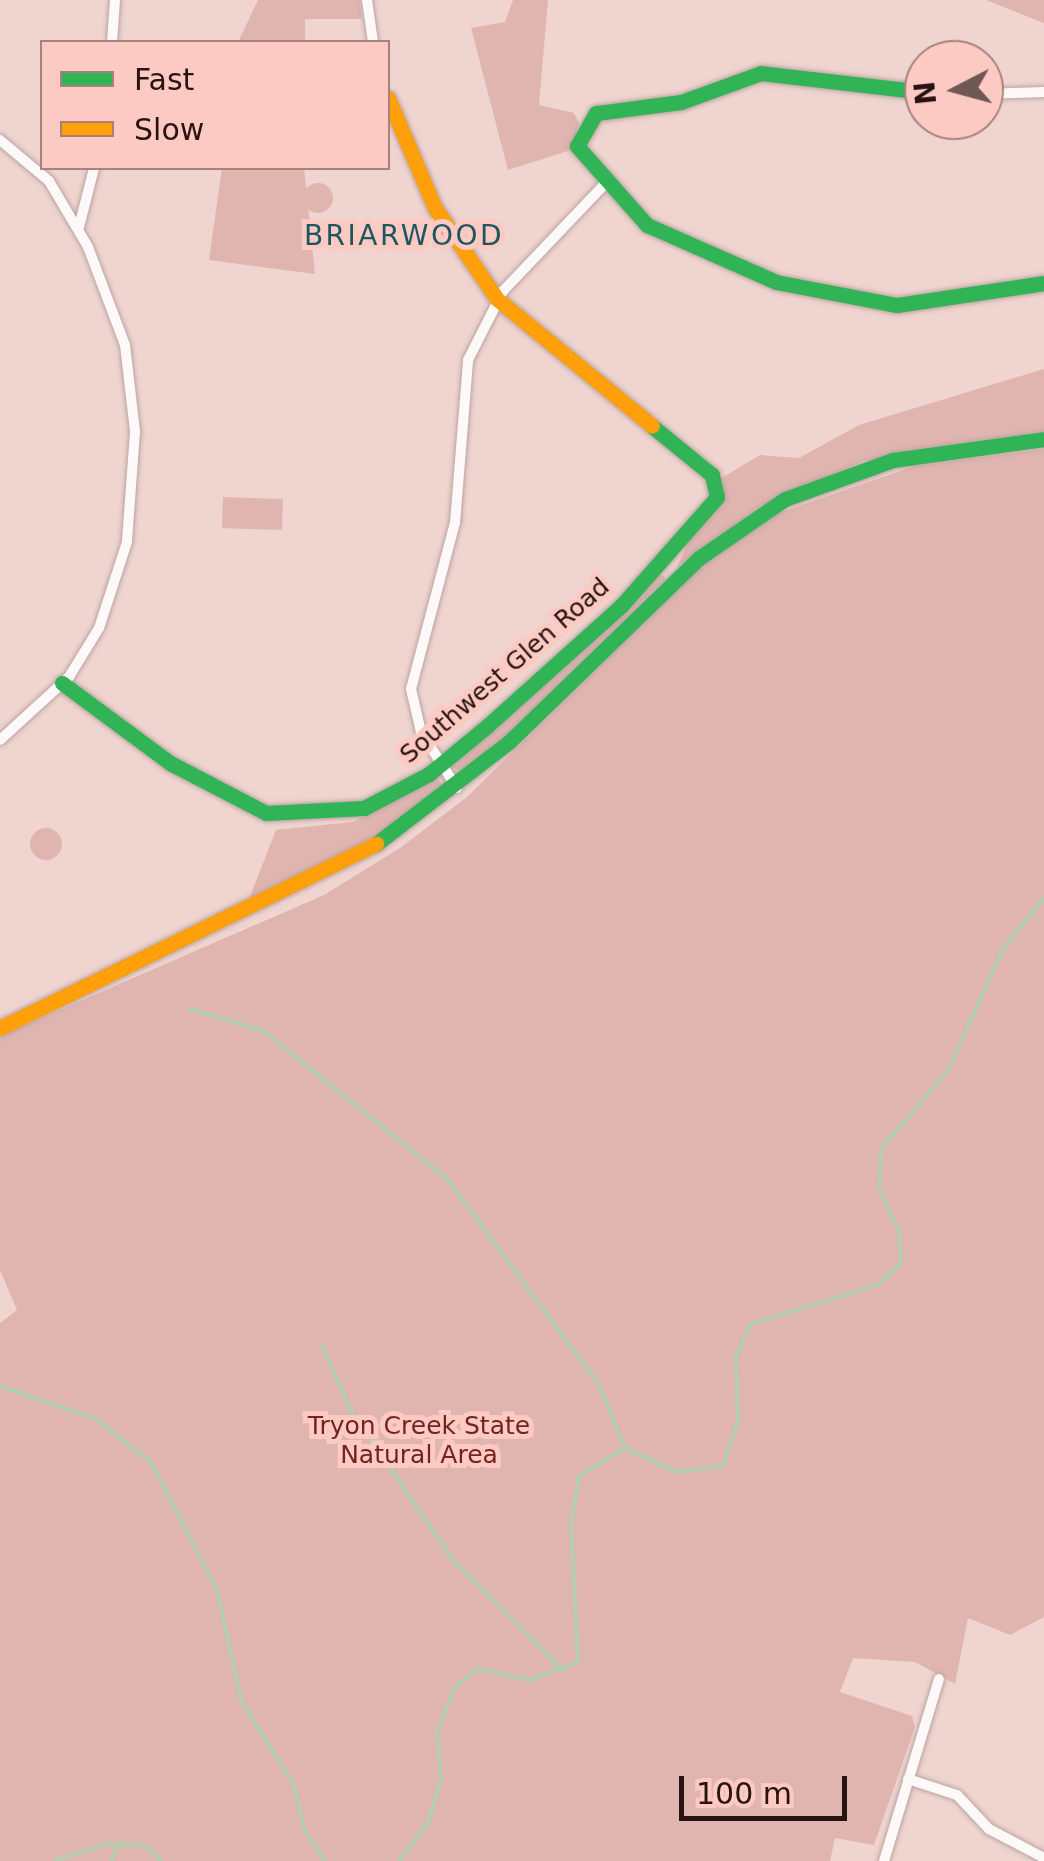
<!DOCTYPE html>
<style>
body{margin:0}
#map{position:relative;width:1044px;height:1861px;overflow:hidden;background:#efd4d0;font-family:"DejaVu Sans",sans-serif}
div>[style]{position:absolute}
[style*='--x']{left:calc(var(--x)*1px);top:calc(var(--y)*1px);width:calc(var(--w)*1px);rotate:calc(var(--a)*1deg)}
.green>*{inset:0;background:#e0b5b0;transform-origin:0 0}
.round{border-radius:50%}
.stream>*{height:4px;margin:-2px;padding:0 2px;transform-origin:2px;border-radius:2px;background:#b4ceae}
.roads{filter:drop-shadow(0 0 2px #bba4a1) drop-shadow(0 0 2px #bba4a1)}
.street>*{height:10px;margin:-5px;padding:0 5px;transform-origin:5px;border-radius:5px;background:#fdf9f8}
.fast>*{height:15px;margin:-7.5px;padding:0 7.5px;transform-origin:7.5px;border-radius:7.5px;background:#30b455}
.slow>*{height:15px;margin:-7.5px;padding:0 7.5px;transform-origin:7.5px;border-radius:7.5px;background:#ff9f0a}
span{translate:-50% -50%;white-space:nowrap;text-align:center;line-height:1.15;-webkit-text-stroke:10px #fccac3;paint-order:stroke}
.street-label{font-size:25px;color:#281311}
.park-label{font-size:25px;color:#732420}
.neighbourhood-label{font-size:28px;color:#1c575e;letter-spacing:2.5px}
.legend{position:absolute;left:40px;top:40px;width:350px;height:130px;box-sizing:border-box;background:#fccac3;border:2px solid #a7817c;margin:0;padding:12px 18px;list-style:none;font-size:30px;color:#281311}
.legend li{display:flex;align-items:center;gap:20px;height:50px}
.legend b{width:50px;border:2px solid #a7817c}
.north{position:absolute;left:904px;top:40px;width:100px;height:100px;box-sizing:border-box;background:#fccac3;border:2px solid #a7817c;border-radius:50%;rotate:264deg;font-size:28px;font-weight:700;line-height:40px;text-align:center;color:#281311}
.north::after{content:'';display:block;margin:auto;width:35px;height:45px;background:#6e5754;clip-path:polygon(50% 0,100% 100%,50% 72%,0 100%)}
.scale{position:absolute;left:679px;top:1776px;width:168px;height:45px;box-sizing:border-box;border:5px solid #281311;border-top:0;padding-left:12px;font-size:30px;line-height:35px;white-space:nowrap;color:#281311;-webkit-text-stroke:8px #fccac3;paint-order:stroke}
</style>
<div id="map">
<div class="green">
<i style="clip-path:polygon(258px 0,360px 0,362px 19px,305px 19px,305px 42px,238px 42px)"></i>
<i style="clip-path:polygon(513px 0,548px 0,539px 105px,574px 113px,579px 123px,571px 150px,508px 170px,471px 28px,505px 22px)"></i>
<i style="clip-path:polygon(721px 0,1044px 0,1044px 23px,986px 0)"></i>
<i style="clip-path:polygon(222px 168px,304px 168px,315px 274px,209px 260px)"></i>
<i class="round" style="left:303px;top:183px;width:30px;height:30px"></i>
<i style="clip-path:polygon(1044px 369px,1044px 433px,863px 461px,761px 506px,677px 567px,715px 482px,760px 455px,799px 458px,859px 425px)"></i>
<i style="clip-path:polygon(1044px 449px,1044px 1617px,1010px 1635px,968px 1618px,955px 1684px,915px 1662px,853px 1658px,840px 1692px,912px 1716px,915px 1727px,874px 1845px,835px 1838px,830px 1861px,0 1861px,0 1323px,17px 1310px,0 1270px,0 1036px,324px 895px,400px 848px,467px 797px,703px 565px,779px 513px,915px 466px)"></i>
<i style="left:223px;top:497px;width:60px;height:31px;rotate:2deg"></i>
<i style="clip-path:polygon(659px 571px,666px 579px,466px 774px,448px 765px)"></i>
<i style="clip-path:polygon(437px 776px,444px 790px,397px 827px,245px 909px,276px 830px,353px 822px)"></i>
<i class="round" style="left:30px;top:828px;width:32px;height:32px"></i>
</div>
<div class="stream">
<i style="--x:190;--y:1009;--w:77;--a:16.6"></i>
<i style="--x:264;--y:1031;--w:237;--a:39"></i>
<i style="--x:448;--y:1180;--w:255;--a:53.6"></i>
<i style="--x:599;--y:1385;--w:68;--a:67.6"></i>
<i style="--x:322;--y:1346;--w:72;--a:65.6"></i>
<i style="--x:352;--y:1412;--w:179;--a:55.7"></i>
<i style="--x:453;--y:1560;--w:157;--a:45"></i>
<i style="--x:0;--y:1386;--w:102;--a:19"></i>
<i style="--x:96;--y:1419;--w:70;--a:38"></i>
<i style="--x:151;--y:1462;--w:144;--a:62.7"></i>
<i style="--x:217;--y:1590;--w:113;--a:77.7"></i>
<i style="--x:241;--y:1700;--w:100;--a:58.1"></i>
<i style="--x:294;--y:1785;--w:45;--a:77.2"></i>
<i style="--x:304;--y:1829;--w:38;--a:57"></i>
<i style="--x:54;--y:1861;--w:55;--a:-18.1"></i>
<i style="--x:106;--y:1844;--w:37;--a:2"></i>
<i style="--x:143;--y:1845;--w:25;--a:40"></i>
<i style="--x:112;--y:1861;--w:15;--a:-70"></i>
<i style="--x:399;--y:1861;--w:48;--a:-52.7"></i>
<i style="--x:428;--y:1823;--w:46;--a:-73.5"></i>
<i style="--x:441;--y:1779;--w:47;--a:-94.9"></i>
<i style="--x:437;--y:1732;--w:48;--a:-68.2"></i>
<i style="--x:455;--y:1687;--w:29;--a:-38"></i>
<i style="--x:478;--y:1669;--w:52;--a:12.2"></i>
<i style="--x:529;--y:1680;--w:52;--a:-20.2"></i>
<i style="--x:578;--y:1662;--w:137;--a:-92.9"></i>
<i style="--x:571;--y:1525;--w:50;--a:-80.7"></i>
<i style="--x:579;--y:1476;--w:54;--a:-31.3"></i>
<i style="--x:625;--y:1448;--w:57;--a:24.8"></i>
<i style="--x:677;--y:1472;--w:46;--a:-7.4"></i>
<i style="--x:723;--y:1466;--w:48;--a:-71.9"></i>
<i style="--x:738;--y:1420;--w:63;--a:-91.8"></i>
<i style="--x:736;--y:1357;--w:36;--a:-66"></i>
<i style="--x:751;--y:1324;--w:133;--a:-17.1"></i>
<i style="--x:878;--y:1285;--w:32;--a:-44"></i>
<i style="--x:901;--y:1263;--w:32;--a:-94"></i>
<i style="--x:899;--y:1231;--w:47;--a:-114.9"></i>
<i style="--x:879;--y:1188;--w:39;--a:-87"></i>
<i style="--x:881;--y:1149;--w:105;--a:-49.6"></i>
<i style="--x:949;--y:1069;--w:128;--a:-66"></i>
<i style="--x:1001;--y:952;--w:69;--a:-51.5"></i>
</div>
<div class="roads">
<div class="street">
<i style="--x:367;--y:0;--w:42;--a:81.9"></i>
<i style="--x:112;--y:42;--w:42;--a:-85.9"></i>
<i style="--x:984;--y:94;--w:60;--a:-1.9"></i>
<i style="--x:0;--y:140;--w:64;--a:39.9"></i>
<i style="--x:49;--y:181;--w:77;--a:59.4"></i>
<i style="--x:88;--y:247;--w:105;--a:69.3"></i>
<i style="--x:125;--y:345;--w:88;--a:83.4"></i>
<i style="--x:135;--y:432;--w:110;--a:94.2"></i>
<i style="--x:127;--y:542;--w:90;--a:108"></i>
<i style="--x:99;--y:628;--w:57;--a:121.5"></i>
<i style="--x:69;--y:677;--w:93;--a:137.6"></i>
<i style="--x:79;--y:227;--w:61;--a:-75.7"></i>
<i style="--x:457;--y:788;--w:67;--a:-122.7"></i>
<i style="--x:421;--y:732;--w:44;--a:-103.1"></i>
<i style="--x:411;--y:689;--w:172;--a:-75.2"></i>
<i style="--x:455;--y:523;--w:164;--a:-85.4"></i>
<i style="--x:468;--y:360;--w:77;--a:-63.1"></i>
<i style="--x:503;--y:291;--w:146;--a:-46.4"></i>
<i style="--x:908;--y:1779;--w:52;--a:18.1"></i>
<i style="--x:957;--y:1795;--w:47;--a:46.7"></i>
<i style="--x:989;--y:1829;--w:62;--a:27.8"></i>
<i style="--x:884;--y:1861;--w:190;--a:-73.2"></i>
</div>
<div class="fast">
<i style="--x:924;--y:92;--w:164;--a:-173.4"></i>
<i style="--x:761;--y:73;--w:85;--a:160.1"></i>
<i style="--x:681;--y:102;--w:86;--a:172.6"></i>
<i style="--x:596;--y:113;--w:38;--a:120"></i>
<i style="--x:577;--y:146;--w:106;--a:48.5"></i>
<i style="--x:647;--y:225;--w:141;--a:23.8"></i>
<i style="--x:776;--y:282;--w:123;--a:10.8"></i>
<i style="--x:897;--y:305;--w:149;--a:-8.5"></i>
<i style="--x:62;--y:683;--w:134;--a:36.5"></i>
<i style="--x:170;--y:763;--w:108;--a:27.5"></i>
<i style="--x:266;--y:813;--w:98;--a:-2.9"></i>
<i style="--x:364;--y:808;--w:73;--a:-27.6"></i>
<i style="--x:429;--y:774;--w:74;--a:-39.5"></i>
<i style="--x:486;--y:727;--w:181;--a:-41.9"></i>
<i style="--x:621;--y:606;--w:145;--a:-48.6"></i>
<i style="--x:717;--y:497;--w:23;--a:-103"></i>
<i style="--x:712;--y:475;--w:77;--a:-140.8"></i>
<i style="--x:376;--y:844;--w:168;--a:-37.5"></i>
<i style="--x:509;--y:742;--w:264;--a:-44.1"></i>
<i style="--x:699;--y:558;--w:104;--a:-34.5"></i>
<i style="--x:785;--y:499;--w:115;--a:-19.9"></i>
<i style="--x:893;--y:460;--w:152;--a:-7.9"></i>
</div>
<div class="slow">
<i style="--x:388;--y:98;--w:120;--a:66.9"></i>
<i style="--x:435;--y:208;--w:110;--a:55.7"></i>
<i style="--x:497;--y:299;--w:200;--a:39.3"></i>
<i style="--x:0;--y:1028;--w:419;--a:-26.1"></i>
</div>
</div>
<div class="street-label">
<span style="left:505px;top:671px;rotate:-41deg">Southwest Glen Road</span>
</div>
<div class="park-label">
<span style="left:419px;top:1441px">Tryon Creek State<br>Natural Area</span>
</div>
<div class="neighbourhood-label">
<span style="left:404px;top:236px">BRIARWOOD</span>
</div>
<ul class="legend">
<li><b style="height:12px;background:#30b455"></b>Fast</li>
<li><b style="height:12px;background:#ff9f0a"></b>Slow</li>
</ul>
<div class="north">N</div>
<div class="scale">100 m</div>
</div>
